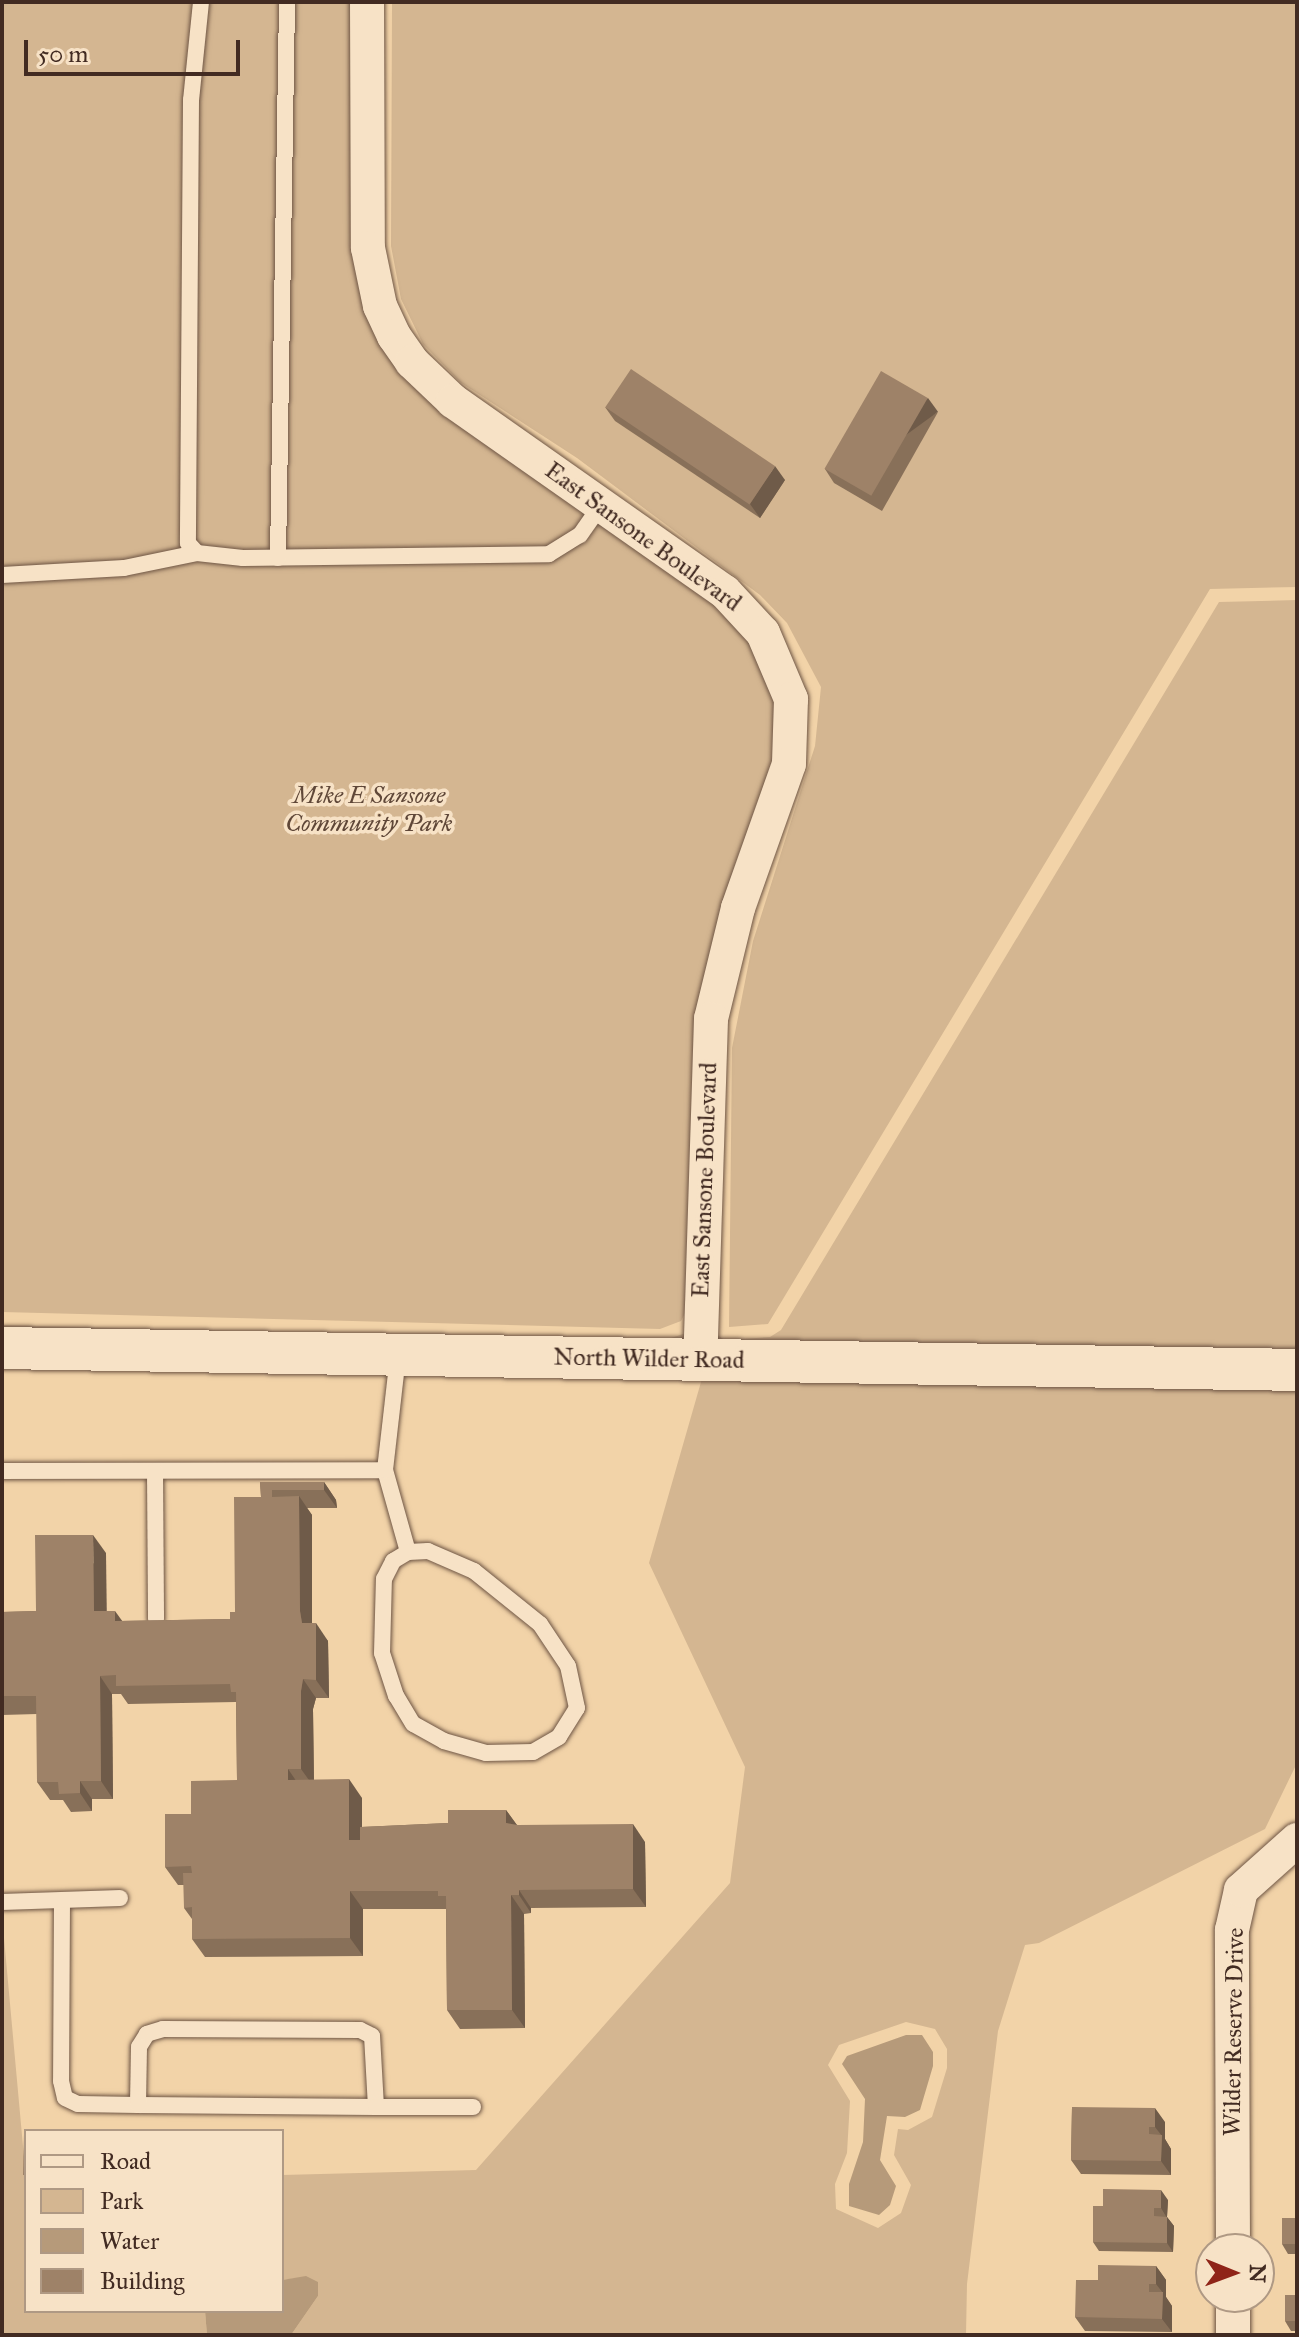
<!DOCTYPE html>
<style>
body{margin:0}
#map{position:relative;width:1299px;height:2337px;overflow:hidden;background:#f2d3a8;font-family:"IM FELL Great Primer",serif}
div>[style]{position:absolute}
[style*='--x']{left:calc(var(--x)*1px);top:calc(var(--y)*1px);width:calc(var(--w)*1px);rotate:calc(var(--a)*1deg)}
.green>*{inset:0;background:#d4b691}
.water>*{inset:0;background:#b69a7a}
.roads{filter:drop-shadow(0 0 2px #6e5544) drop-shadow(0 0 2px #6e5544)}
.service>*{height:16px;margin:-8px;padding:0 8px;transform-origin:8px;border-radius:8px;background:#f7e2c6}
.minor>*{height:34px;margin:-17px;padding:0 17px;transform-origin:17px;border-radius:17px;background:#f7e2c6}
.tertiary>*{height:42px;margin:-21px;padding:0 21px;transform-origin:21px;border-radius:21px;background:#f7e2c6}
.wall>*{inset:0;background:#887059}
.shaded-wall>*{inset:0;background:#6f5b49;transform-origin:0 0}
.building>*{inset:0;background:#9e8268;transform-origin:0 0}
span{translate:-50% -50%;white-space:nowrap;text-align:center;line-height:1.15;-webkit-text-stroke:7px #f7e2c6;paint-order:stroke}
.street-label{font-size:24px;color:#422b22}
.park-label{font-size:24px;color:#5f4738;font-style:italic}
.frame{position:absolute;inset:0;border:4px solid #422b22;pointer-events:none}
.legend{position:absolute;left:24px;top:2129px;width:260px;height:184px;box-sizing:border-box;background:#f7e2c6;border:2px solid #af9984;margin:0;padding:10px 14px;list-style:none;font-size:24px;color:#422b22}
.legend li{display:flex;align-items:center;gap:16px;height:40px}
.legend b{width:40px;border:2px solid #af9984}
.north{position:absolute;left:1195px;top:2233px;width:80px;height:80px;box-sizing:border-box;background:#f7e2c6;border:2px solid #af9984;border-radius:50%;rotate:91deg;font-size:22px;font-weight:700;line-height:32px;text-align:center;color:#422b22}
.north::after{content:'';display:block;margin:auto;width:28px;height:36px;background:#8f2418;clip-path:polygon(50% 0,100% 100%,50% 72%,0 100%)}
.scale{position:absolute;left:24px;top:40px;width:216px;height:36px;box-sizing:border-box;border:4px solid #422b22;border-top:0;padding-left:10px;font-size:24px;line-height:28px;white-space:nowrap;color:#422b22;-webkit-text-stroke:6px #f7e2c6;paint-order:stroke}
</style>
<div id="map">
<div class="green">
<i style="clip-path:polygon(2px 2px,355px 2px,352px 209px,401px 370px,459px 426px,703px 595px,753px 645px,780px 715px,776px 762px,741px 856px,688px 1307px,681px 1321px,660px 1329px,2px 1312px)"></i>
<i style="clip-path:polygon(370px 2px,377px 2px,376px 246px,388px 304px,412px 353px,452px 393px,569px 469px,749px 604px,775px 630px,806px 690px,801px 744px,784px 810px,739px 937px,723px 1001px,713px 1122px,717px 1335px,725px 1340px,770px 1337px,781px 1330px,1219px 602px,1297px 600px,1297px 1355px,2px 1333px,2px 1325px,659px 1342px,686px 1333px,702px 1307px,708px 1081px,717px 988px,733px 924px,791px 763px,794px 713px,783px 667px,764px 636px,712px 585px,468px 416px,413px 363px,384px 309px,370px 264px)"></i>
<i style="clip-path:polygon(392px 2px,1297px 2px,1297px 587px,1210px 589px,768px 1324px,729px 1327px,732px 1048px,753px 941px,815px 746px,821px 687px,787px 623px,760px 595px,577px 458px,460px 382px,423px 344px,401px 299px,391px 246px)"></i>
<i style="clip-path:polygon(evenodd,703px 1375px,1297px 1385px,1297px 1763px,1265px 1829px,1039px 1943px,1025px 1945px,998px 2031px,967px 2284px,966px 2335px,291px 2335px,318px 2296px,306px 2277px,282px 2280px,282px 2175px,476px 2170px,730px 1883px,745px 1767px,649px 1563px,703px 1375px,906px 2022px,935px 2029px,947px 2049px,947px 2068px,932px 2117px,908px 2130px,898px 2129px,894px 2155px,911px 2185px,901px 2213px,878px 2228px,836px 2209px,835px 2184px,847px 2153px,850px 2101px,828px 2065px,839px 2045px,906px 2022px)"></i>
<i style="clip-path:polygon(2px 1916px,26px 2179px,26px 2311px,205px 2311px,207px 2335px,2px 2335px)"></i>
</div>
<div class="water">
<i style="clip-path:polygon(906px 2035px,922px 2035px,933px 2052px,933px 2066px,920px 2110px,905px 2117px,887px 2116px,880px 2160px,896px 2186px,890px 2205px,879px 2215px,849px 2206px,849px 2184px,863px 2142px,865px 2099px,842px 2064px,847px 2056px)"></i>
<i style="clip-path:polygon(306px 2276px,318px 2282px,318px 2296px,291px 2335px,207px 2335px,205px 2311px,282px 2311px,282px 2280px)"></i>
</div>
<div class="roads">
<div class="service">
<i style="--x:201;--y:2;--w:99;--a:95.8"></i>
<i style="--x:191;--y:100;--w:443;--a:90.4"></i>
<i style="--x:188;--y:543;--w:13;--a:48"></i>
<i style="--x:197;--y:553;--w:46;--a:6.2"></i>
<i style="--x:243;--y:558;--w:306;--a:-0.7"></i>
<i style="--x:549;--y:554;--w:36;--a:-32"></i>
<i style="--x:580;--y:535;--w:38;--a:-55"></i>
<i style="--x:278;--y:558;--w:556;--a:-89.07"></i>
<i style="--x:2;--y:575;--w:122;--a:-3.3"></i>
<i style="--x:124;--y:568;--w:75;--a:-11.6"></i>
<i style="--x:385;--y:1470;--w:85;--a:74.3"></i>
<i style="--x:408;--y:1552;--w:20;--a:-3"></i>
<i style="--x:428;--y:1551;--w:50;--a:23.5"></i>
<i style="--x:474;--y:1571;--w:85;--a:38.8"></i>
<i style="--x:540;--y:1624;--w:50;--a:56.3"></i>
<i style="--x:568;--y:1666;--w:43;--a:77.9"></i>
<i style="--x:577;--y:1708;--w:34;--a:122"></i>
<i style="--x:559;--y:1737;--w:30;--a:150"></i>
<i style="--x:533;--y:1752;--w:47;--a:178.8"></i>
<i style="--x:486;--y:1753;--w:44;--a:-164.1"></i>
<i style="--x:444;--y:1741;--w:35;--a:-151"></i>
<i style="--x:413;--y:1724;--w:33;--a:-121"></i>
<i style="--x:396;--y:1696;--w:45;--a:-108"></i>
<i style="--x:382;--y:1653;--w:74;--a:-88.5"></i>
<i style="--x:384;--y:1579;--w:20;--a:-63"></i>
<i style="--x:393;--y:1561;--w:17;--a:-31"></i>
<i style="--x:2;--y:1471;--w:383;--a:-0.1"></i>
<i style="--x:385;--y:1470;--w:115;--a:-83.5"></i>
<i style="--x:155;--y:1471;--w:148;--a:89.6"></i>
<i style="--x:62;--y:1901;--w:180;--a:90.3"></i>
<i style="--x:61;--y:2081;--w:17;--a:77"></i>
<i style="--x:65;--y:2098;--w:14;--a:25"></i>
<i style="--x:78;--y:2104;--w:60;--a:1"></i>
<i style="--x:138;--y:2105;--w:238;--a:0.5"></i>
<i style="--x:376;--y:2107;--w:71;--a:-93.2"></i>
<i style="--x:372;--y:2036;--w:13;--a:-153"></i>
<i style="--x:360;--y:2030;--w:197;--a:-179.7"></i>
<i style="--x:163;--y:2029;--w:17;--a:163"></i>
<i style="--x:147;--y:2034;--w:15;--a:122"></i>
<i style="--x:139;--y:2047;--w:58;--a:91"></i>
<i style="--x:2;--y:1902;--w:118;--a:-1.9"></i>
<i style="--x:376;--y:2107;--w:97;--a:0"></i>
</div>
<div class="minor">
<i style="--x:367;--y:2;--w:246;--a:89.8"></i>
<i style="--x:368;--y:248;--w:59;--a:78.3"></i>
<i style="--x:380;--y:306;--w:33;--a:65"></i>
<i style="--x:394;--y:336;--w:32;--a:55"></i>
<i style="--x:412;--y:362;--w:57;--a:43.6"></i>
<i style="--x:453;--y:401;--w:332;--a:35.1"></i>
<i style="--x:725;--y:592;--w:56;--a:47.2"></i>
<i style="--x:763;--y:633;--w:72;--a:67"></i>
<i style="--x:791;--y:699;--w:65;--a:91.8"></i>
<i style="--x:789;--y:764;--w:153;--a:109.5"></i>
<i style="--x:738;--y:908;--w:114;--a:103.7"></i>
<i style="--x:711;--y:1019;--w:341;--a:91.8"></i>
<i style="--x:1233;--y:2249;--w:319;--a:-90.2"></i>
<i style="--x:1232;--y:1930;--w:41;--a:-77.3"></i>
<i style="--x:1241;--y:1890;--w:75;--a:-41.8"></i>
<i style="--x:1233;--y:2297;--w:38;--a:90"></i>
</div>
<div class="tertiary">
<i style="--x:2;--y:1348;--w:1295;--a:0.97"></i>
</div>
</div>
<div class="wall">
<i style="clip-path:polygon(605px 407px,785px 480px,760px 518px,615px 421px)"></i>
<i style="clip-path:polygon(938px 412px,882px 511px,834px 483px,825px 469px)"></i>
<i style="clip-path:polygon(260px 1482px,324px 1482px,336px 1500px,337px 1508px,307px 1508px,312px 1515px,312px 1623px,328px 1641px,329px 1698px,316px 1698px,313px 1709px,314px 1780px,362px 1798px,362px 1827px,448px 1823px,506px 1810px,517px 1825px,645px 1842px,646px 1907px,531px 1908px,531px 1913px,524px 1914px,525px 2028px,460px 2029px,447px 2010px,446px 1909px,363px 1909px,363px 1956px,205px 1957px,192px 1939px,192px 1919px,184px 1908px,184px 1885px,178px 1885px,165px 1867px,191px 1814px,237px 1780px,236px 1702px,128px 1704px,121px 1694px,112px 1694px,113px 1799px,92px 1799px,92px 1811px,71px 1812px,63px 1800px,50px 1800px,37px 1782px,37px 1714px,2px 1715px,2px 1612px,36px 1611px,106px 1553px,106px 1611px,122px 1621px,230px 1619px,235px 1612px,261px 1497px)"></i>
<i style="clip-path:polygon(1072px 2107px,1165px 2122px,1165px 2139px,1171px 2149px,1171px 2175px,1081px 2174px,1071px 2160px)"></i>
<i style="clip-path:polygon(1168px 2200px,1167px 2217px,1174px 2226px,1173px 2252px,1099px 2251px,1093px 2242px,1103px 2206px)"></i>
<i style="clip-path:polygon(1297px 2218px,1297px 2254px,1288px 2254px,1282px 2244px)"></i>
<i style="clip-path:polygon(1156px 2266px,1166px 2280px,1166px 2297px,1172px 2306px,1172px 2332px,1085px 2331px,1075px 2317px,1098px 2280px)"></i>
<i style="clip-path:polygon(1297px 2295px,1297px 2331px,1291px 2331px,1285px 2321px)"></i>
</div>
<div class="shaded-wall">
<i style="left:928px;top:398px;width:17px;height:114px;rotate:54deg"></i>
<i style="clip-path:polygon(775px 466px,785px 480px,760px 518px,750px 504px)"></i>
<i style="clip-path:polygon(324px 1482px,336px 1500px,337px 1508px,324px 1490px)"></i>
<i style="clip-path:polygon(299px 1496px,312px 1515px,312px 1629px,302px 1623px,300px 1611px)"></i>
<i style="clip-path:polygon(93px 1535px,106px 1553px,107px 1629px,94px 1611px)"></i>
<i style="clip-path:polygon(115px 1611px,128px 1629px,115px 1621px)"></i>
<i style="clip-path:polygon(316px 1623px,328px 1641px,329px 1698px,316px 1680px)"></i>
<i style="clip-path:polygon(100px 1676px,112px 1694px,113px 1799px,101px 1781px)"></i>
<i style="clip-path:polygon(303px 1679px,316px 1698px,313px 1709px,314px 1787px,301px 1769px,301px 1691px)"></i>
<i style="clip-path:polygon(288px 1769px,301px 1788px,288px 1780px)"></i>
<i style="clip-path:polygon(349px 1779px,362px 1798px,362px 1858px,349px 1840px)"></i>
<i style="clip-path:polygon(80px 1781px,92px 1799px,92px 1811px,80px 1793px)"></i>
<i style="clip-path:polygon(506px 1810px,519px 1828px,506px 1823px)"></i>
<i style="clip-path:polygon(633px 1824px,645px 1842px,646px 1907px,633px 1889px)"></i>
<i style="clip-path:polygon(519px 1890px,531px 1908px,531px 1913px,519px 1895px)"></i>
<i style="clip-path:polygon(350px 1891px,363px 1909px,363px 1956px,350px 1938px)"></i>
<i style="clip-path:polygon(511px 1895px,524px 1914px,525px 2028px,512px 2010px)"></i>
<i style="clip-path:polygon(1155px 2108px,1165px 2122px,1165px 2139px,1171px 2149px,1171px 2175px,1161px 2161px,1162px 2136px,1155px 2127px)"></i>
<i style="clip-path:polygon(1161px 2190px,1168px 2200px,1167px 2217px,1174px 2226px,1173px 2252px,1167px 2243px,1167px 2218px,1161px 2208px)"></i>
<i style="clip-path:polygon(1156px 2266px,1166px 2280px,1166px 2297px,1172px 2306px,1172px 2332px,1162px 2319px,1163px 2293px,1156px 2284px)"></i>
</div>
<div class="building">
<i style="left:631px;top:369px;width:174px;height:46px;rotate:34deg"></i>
<i style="left:881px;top:371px;width:54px;height:113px;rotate:30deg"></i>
<i style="clip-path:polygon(260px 1482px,324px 1482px,324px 1490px,272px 1490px,272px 1497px,299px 1496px,300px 1611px,302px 1623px,316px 1623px,316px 1680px,303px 1679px,301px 1691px,301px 1769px,288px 1769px,288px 1780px,349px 1779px,349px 1840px,360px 1840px,360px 1827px,448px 1823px,448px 1810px,506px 1810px,506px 1823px,518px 1825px,633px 1824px,633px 1889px,519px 1890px,519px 1895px,511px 1895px,512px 2010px,447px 2010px,446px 1896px,438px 1896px,438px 1891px,350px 1891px,350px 1938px,192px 1939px,192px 1907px,184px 1908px,183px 1873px,192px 1873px,191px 1866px,165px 1867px,165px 1814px,191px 1814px,191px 1781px,237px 1780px,236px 1692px,231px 1692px,230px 1684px,116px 1686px,116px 1675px,100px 1676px,101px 1781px,80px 1781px,80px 1793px,59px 1794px,58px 1782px,37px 1782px,36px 1696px,2px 1696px,2px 1612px,36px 1611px,35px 1535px,93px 1535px,94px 1611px,115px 1611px,115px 1621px,230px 1619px,230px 1612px,235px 1612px,234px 1497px,261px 1497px)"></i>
<i style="clip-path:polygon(1072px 2107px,1155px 2108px,1155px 2127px,1149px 2127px,1149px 2134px,1162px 2135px,1161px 2161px,1071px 2160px)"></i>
<i style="clip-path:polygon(24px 2134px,26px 2134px,26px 2175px,23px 2175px)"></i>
<i style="clip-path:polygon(1103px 2189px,1161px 2190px,1161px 2208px,1154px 2208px,1154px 2216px,1167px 2217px,1167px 2243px,1093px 2242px,1093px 2206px,1103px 2206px)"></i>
<i style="left:1282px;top:2218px;width:15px;height:26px"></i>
<i style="clip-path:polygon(1098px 2265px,1156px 2266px,1156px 2284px,1149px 2284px,1149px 2292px,1163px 2292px,1162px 2319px,1075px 2317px,1076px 2280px,1098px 2280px)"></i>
<i style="left:1285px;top:2295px;width:12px;height:26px"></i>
</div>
<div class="street-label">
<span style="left:643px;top:537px;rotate:36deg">East Sansone Boulevard</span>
<span style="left:705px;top:1180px;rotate:-88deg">East Sansone Boulevard</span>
<span style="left:649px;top:1359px;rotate:1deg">North Wilder Road</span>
<span style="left:1234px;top:2032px;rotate:-89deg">Wilder Reserve Drive</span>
</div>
<div class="park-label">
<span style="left:369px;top:810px">Mike E Sansone<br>Community Park</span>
</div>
<div class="frame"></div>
<ul class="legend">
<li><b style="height:10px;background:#f7e2c6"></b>Road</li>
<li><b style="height:22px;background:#d4b691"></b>Park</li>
<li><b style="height:22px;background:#b69a7a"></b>Water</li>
<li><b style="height:22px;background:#9e8268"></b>Building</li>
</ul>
<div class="north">N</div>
<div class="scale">50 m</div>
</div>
